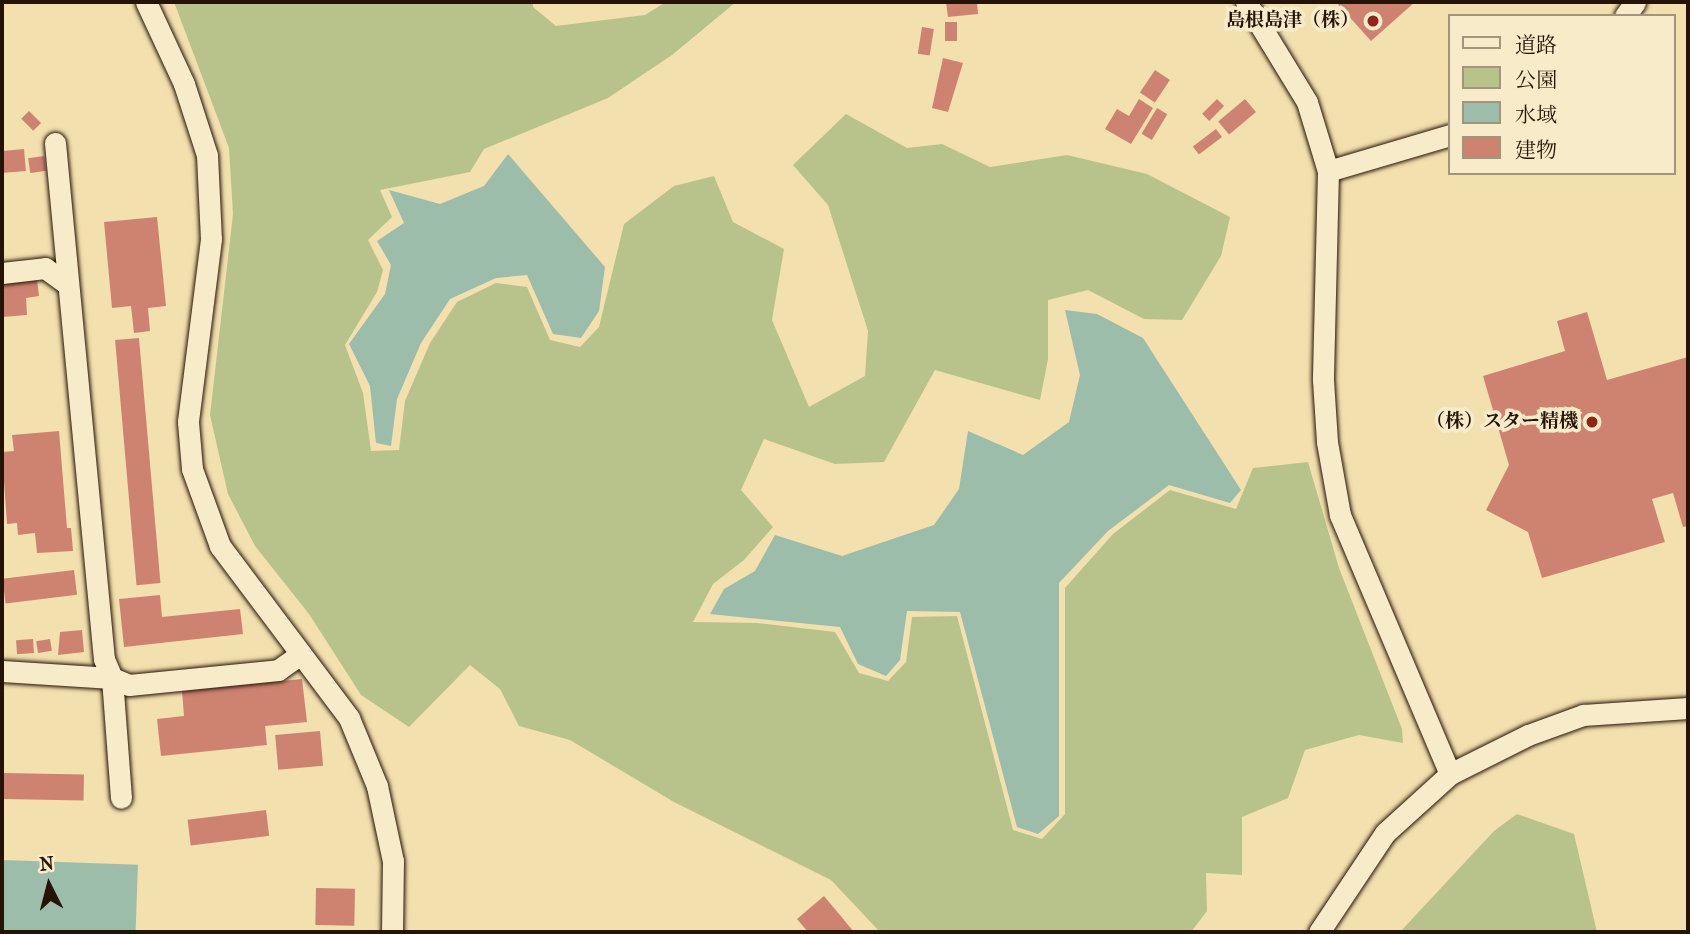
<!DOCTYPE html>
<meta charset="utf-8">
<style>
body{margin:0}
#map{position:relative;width:1690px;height:934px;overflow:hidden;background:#f2e0ae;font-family:"IM FELL French Canon","Noto Serif JP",serif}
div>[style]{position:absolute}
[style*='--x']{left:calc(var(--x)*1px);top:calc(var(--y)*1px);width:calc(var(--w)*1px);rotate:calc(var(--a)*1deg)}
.green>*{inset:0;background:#b8c38c}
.water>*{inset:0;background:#9bbda9;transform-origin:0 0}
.building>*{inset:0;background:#ce8371;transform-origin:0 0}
.roads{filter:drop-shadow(0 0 2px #251305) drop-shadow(0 0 2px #251305)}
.secondary>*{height:21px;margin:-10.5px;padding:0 10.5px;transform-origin:10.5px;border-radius:10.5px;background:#f7ebca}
.dots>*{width:19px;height:19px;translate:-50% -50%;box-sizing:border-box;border:4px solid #f7ebca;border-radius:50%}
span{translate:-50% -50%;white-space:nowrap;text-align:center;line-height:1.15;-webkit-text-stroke:7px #f7ebca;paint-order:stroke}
.poi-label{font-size:19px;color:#251305;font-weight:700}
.right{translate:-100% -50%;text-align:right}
.frame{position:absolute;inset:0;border:4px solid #251305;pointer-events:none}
.legend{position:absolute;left:1448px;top:14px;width:228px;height:161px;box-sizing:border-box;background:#f7ebca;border:2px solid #a3957b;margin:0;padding:9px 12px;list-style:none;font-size:21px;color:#251305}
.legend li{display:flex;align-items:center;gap:14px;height:35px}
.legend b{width:35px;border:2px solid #a3957b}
.north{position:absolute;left:14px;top:850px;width:70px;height:70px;-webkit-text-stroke:5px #f7ebca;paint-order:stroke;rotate:354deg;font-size:19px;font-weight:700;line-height:28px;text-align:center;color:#251305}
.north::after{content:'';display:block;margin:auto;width:24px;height:32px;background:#251305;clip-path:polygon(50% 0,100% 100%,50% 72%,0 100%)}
</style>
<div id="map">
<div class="green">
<i style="clip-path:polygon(174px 2px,533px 2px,533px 7px,556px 26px,645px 15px,666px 2px,736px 2px,672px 55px,608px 98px,484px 149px,470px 172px,380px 190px,392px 217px,368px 240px,383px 270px,377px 292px,345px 345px,363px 393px,371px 451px,399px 450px,405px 401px,430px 343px,457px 302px,496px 283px,527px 287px,550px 340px,580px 347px,599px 327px,624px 224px,674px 186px,714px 176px,733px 222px,784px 249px,772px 320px,809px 407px,865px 376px,868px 331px,828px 205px,793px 165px,846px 114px,907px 148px,942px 144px,990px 167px,1067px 155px,1147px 174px,1230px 217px,1221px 256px,1182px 320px,1144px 319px,1088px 290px,1048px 300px,1048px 359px,1040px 400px,935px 370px,884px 462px,835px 464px,764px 439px,741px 490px,773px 527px,744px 560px,713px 584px,693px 622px,757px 623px,835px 632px,859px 673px,888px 681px,906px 662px,912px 617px,957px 616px,1013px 830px,1042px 839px,1065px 814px,1065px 588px,1113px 534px,1170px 490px,1236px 509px,1253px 468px,1308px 462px,1339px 568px,1402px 729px,1403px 743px,1359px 735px,1305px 750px,1288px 798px,1242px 817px,1242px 875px,1206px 873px,1207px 911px,1191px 932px,880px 932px,831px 880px,674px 802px,570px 740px,519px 726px,500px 689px,470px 665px,409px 727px,361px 695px,309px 614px,255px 546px,228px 494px,210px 415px,233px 214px,229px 148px)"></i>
<i style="clip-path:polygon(1517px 814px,1574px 834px,1597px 932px,1400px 932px,1494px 831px)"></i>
</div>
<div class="water">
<i style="clip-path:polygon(508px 154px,605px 267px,599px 311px,581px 338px,553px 334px,527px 275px,496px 278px,450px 299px,421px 343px,397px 399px,391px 446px,376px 443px,370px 386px,349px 344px,385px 294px,391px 265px,377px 241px,404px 223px,389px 190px,440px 204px,484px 186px)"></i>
<i style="clip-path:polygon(1065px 310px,1097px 314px,1143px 338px,1241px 490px,1230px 503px,1169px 485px,1108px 531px,1059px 583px,1059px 816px,1038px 834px,1017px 827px,960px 612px,907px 611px,900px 660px,886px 676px,858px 664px,840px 627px,710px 614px,724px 589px,755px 571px,775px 535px,842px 556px,934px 525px,959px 489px,968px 431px,1023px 455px,1069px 422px,1080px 375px)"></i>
<i style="left:2px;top:860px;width:136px;height:72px;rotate:2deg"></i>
</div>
<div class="building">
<i style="clip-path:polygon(946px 2px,977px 2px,978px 14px,948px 17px)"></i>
<i style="clip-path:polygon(1336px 2px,1415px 2px,1371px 41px)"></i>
<i style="left:945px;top:22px;width:12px;height:19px"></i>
<i style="left:922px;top:27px;width:12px;height:27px;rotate:9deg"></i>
<i style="clip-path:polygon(943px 58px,963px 63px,948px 112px,932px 108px)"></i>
<i style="left:1155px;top:70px;width:18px;height:27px;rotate:34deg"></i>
<i style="clip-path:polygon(1139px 99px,1153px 108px,1131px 144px,1105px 129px,1117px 109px,1129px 116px)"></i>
<i style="left:1217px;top:99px;width:10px;height:21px;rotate:45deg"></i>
<i style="left:1245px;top:99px;width:17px;height:35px;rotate:50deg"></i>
<i style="left:1157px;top:108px;width:12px;height:30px;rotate:31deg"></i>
<i style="left:29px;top:111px;width:17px;height:11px;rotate:45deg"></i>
<i style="left:1216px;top:129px;width:10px;height:29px;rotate:53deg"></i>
<i style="left:24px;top:149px;width:22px;height:22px;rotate:85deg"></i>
<i style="left:44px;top:156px;width:15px;height:16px;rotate:82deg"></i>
<i style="clip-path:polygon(157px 217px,166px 306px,148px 308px,150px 331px,134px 333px,131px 306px,112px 308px,104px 222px)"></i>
<i style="clip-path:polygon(37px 279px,39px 296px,26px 298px,27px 315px,2px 317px,2px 282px)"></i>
<i style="clip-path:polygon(1587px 312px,1607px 380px,1688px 357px,1688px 526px,1683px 527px,1673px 493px,1652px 499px,1665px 542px,1542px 578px,1528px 532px,1486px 510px,1509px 465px,1483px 376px,1565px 351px,1557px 321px)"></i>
<i style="left:139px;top:338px;width:246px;height:24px;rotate:85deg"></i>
<i style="clip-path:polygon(59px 431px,67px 528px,71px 528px,73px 551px,37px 553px,35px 533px,18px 535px,17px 523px,7px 524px,2px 452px,14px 451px,12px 435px)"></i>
<i style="left:74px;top:570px;width:25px;height:72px;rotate:83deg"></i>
<i style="clip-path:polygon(160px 595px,162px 617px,240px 609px,243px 634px,124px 647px,119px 599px)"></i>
<i style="clip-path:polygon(82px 630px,84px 652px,58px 655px,60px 632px)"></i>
<i style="left:33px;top:639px;width:14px;height:17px;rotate:86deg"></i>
<i style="left:50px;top:639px;width:12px;height:14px;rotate:81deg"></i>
<i style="clip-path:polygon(302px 679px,307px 722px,265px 726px,267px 745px,161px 756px,157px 719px,184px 716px,182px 691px)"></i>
<i style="left:320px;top:731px;width:35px;height:45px;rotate:85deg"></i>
<i style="left:4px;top:773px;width:80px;height:26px;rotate:1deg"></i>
<i style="left:266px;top:810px;width:26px;height:79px;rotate:83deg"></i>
<i style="left:316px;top:888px;width:39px;height:37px;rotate:1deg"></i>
<i style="clip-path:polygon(824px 896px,854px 932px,808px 932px,797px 919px)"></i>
</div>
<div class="roads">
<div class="secondary">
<i style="--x:146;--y:2;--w:90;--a:65.1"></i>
<i style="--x:184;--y:84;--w:75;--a:72.1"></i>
<i style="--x:207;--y:155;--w:84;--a:87.3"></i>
<i style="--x:211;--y:239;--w:184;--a:97.2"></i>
<i style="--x:188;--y:422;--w:47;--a:85.1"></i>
<i style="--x:192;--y:469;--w:82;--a:70"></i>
<i style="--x:220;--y:546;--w:215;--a:53.1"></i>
<i style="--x:349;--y:718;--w:74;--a:67.6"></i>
<i style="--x:377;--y:786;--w:77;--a:78"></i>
<i style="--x:393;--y:861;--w:71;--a:90.8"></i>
<i style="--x:1246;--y:2;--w:117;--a:58.6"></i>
<i style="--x:1307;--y:102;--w:72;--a:73.1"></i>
<i style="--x:1328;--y:171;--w:209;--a:91.4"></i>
<i style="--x:1323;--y:380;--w:62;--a:86.3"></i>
<i style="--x:1327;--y:442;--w:74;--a:79.9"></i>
<i style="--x:1340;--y:515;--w:281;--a:67"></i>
<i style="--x:1625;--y:16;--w:17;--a:-54"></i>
<i style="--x:55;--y:143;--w:518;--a:84.58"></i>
<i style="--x:104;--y:659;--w:21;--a:67"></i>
<i style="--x:112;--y:678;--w:18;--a:22"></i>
<i style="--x:129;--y:685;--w:150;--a:-5.7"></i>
<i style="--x:278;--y:670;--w:28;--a:-35"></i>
<i style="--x:1328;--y:171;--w:127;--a:-16.4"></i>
<i style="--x:2;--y:273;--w:43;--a:-6.6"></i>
<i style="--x:45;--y:268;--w:26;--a:36"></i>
<i style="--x:2;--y:671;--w:110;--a:3.6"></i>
<i style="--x:112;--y:678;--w:120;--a:85.7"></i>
<i style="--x:1319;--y:932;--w:119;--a:-56.3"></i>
<i style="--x:1385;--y:833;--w:88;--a:-42.2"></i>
<i style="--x:1450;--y:774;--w:87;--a:-26.6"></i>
<i style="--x:1528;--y:735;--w:59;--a:-20"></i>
<i style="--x:1583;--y:715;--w:105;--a:-3.8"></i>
</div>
</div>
<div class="dots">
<i style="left:1373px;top:21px;background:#8f2418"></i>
<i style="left:1592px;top:422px;background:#8f2418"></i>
</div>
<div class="poi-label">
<span class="right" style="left:1359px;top:21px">島根島津（株）</span>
<span class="right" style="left:1578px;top:422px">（株）スター精機</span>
</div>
<div class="frame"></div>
<ul class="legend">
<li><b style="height:9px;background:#f7ebca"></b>道路</li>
<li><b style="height:19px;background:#b8c38c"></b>公園</li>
<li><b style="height:19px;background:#9bbda9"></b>水域</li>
<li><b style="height:19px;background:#ce8371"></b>建物</li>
</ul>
<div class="north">N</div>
</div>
